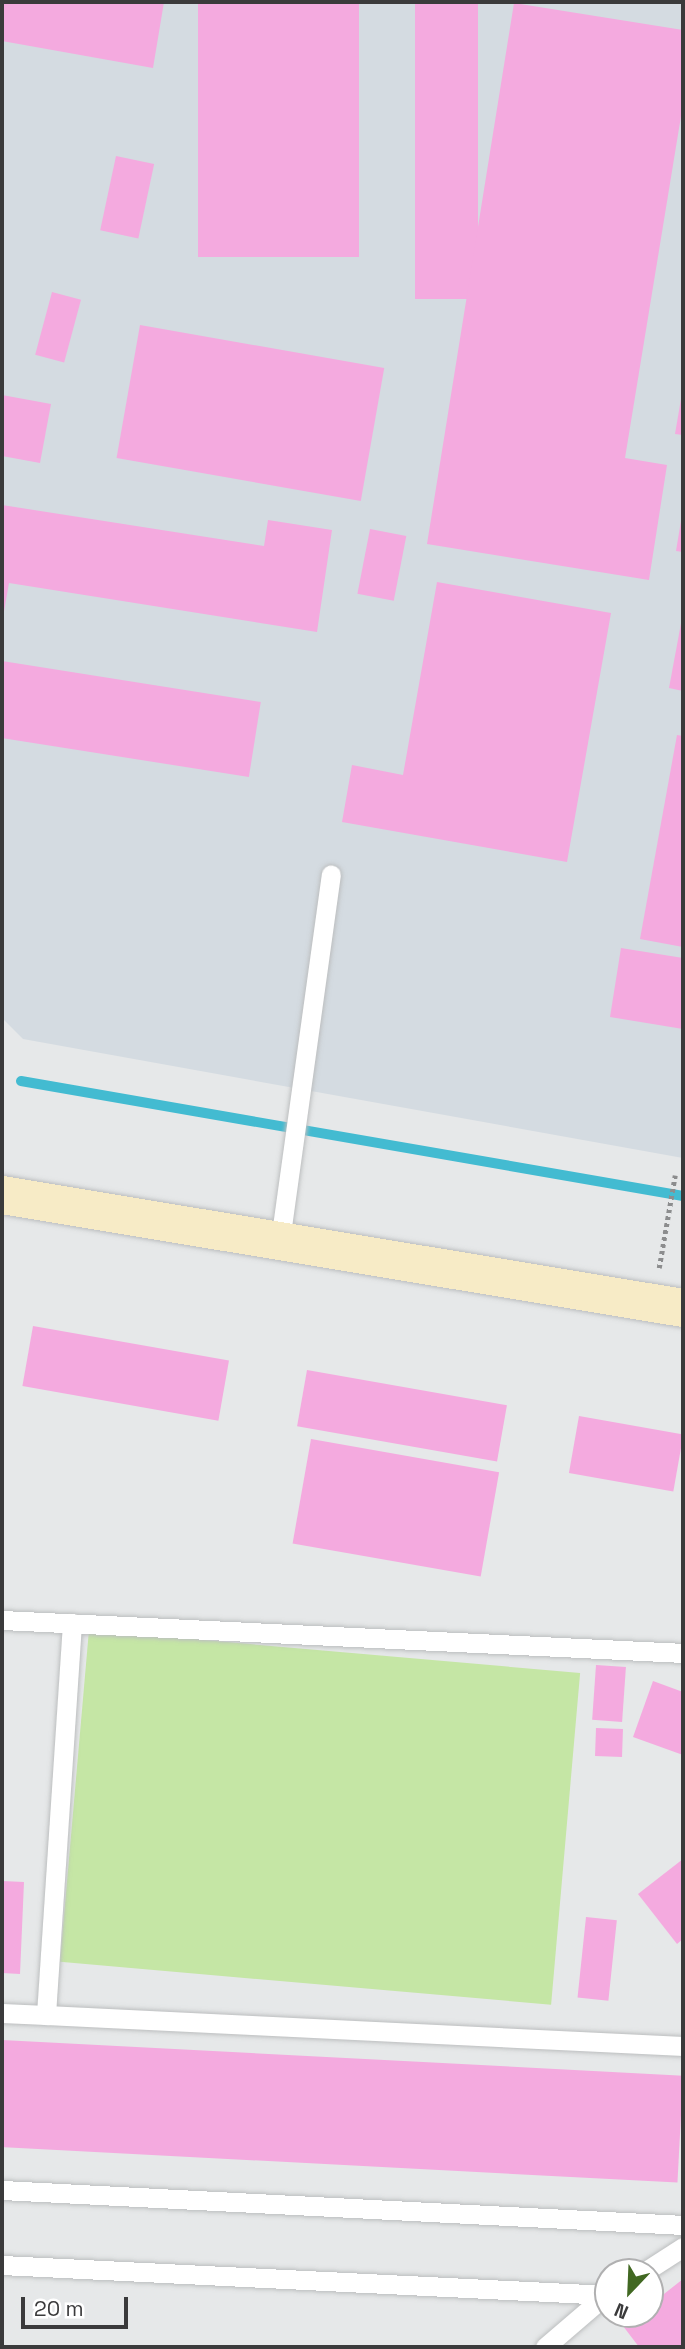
<!DOCTYPE html>
<style>
body{margin:0}
#map{position:relative;width:685px;height:2349px;overflow:hidden;background:#e6e8e9;font-family:"Space Grotesk",sans-serif}
div>[style]{position:absolute}
[style*='--x']{left:calc(var(--x)*1px);top:calc(var(--y)*1px);width:calc(var(--w)*1px);rotate:calc(var(--a)*1deg)}
.built>*{inset:0;background:#d4dbe1}
.green>*{inset:0;background:#c5e6a5;transform-origin:0 0}
.stream>*{height:10px;margin:-5px;padding:0 5px;transform-origin:5px;border-radius:5px;background:#43bbd1}
.building>*{inset:0;background:#f4aadf;transform-origin:0 0}
.path>*{height:4.5px;margin-top:-2.25px;transform-origin:0;background:repeating-linear-gradient(90deg,#8c8d8e 0 3.5px,transparent 0 7px)}
.roads{filter:drop-shadow(0 0 2px #bcbebf) drop-shadow(0 0 2px #bcbebf)}
.lane>*{height:19px;margin:-9.5px;padding:0 9.5px;transform-origin:9.5px;border-radius:9.5px;background:#fff}
.secondary>*{height:38px;margin:-19px;padding:0 19px;transform-origin:19px;border-radius:19px;background:#f7ebc6}
span{translate:-50% -50%;white-space:nowrap;text-align:center;line-height:1.15;-webkit-text-stroke:7px #fff;paint-order:stroke}
.frame{position:absolute;inset:0;border:4px solid #3a3a3b;pointer-events:none}
.north{position:absolute;left:594px;top:2258px;width:70px;height:70px;box-sizing:border-box;background:#fff;border:2px solid #b0b0b1;border-radius:50%;rotate:203deg;font-size:19px;font-weight:700;line-height:28px;text-align:center;color:#3a3a3b}
.north::after{content:'';display:block;margin:auto;width:24px;height:32px;background:#416822;clip-path:polygon(50% 0,100% 100%,50% 72%,0 100%)}
.scale{position:absolute;left:21px;top:2297px;width:107px;height:32px;box-sizing:border-box;border:4px solid #3a3a3b;border-top:0;padding-left:9px;font-size:21px;line-height:24px;white-space:nowrap;color:#3a3a3b;-webkit-text-stroke:5px #fff;paint-order:stroke}
</style>
<div id="map">
<div class="built">
<i style="clip-path:polygon(2px 2px,683px 2px,683px 1158px,23px 1039px,2px 1018px)"></i>
</div>
<div class="green">
<i style="left:89px;top:1630px;width:493px;height:333px;rotate:5deg"></i>
</div>
<div class="stream">
<i style="--x:21;--y:1081;--w:672;--a:9.85"></i>
</div>
<div class="building">
<i style="clip-path:polygon(2px 2px,164px 2px,153px 68px,2px 41px)"></i>
<i style="left:198px;top:2px;width:161px;height:255px"></i>
<i style="left:415px;top:2px;width:63px;height:297px"></i>
<i style="clip-path:polygon(514px 3px,683px 30px,683px 104px,625px 458px,667px 465px,649px 580px,427px 544px)"></i>
<i style="left:116px;top:156px;width:39px;height:76px;rotate:12deg"></i>
<i style="left:52px;top:292px;width:30px;height:65px;rotate:15deg"></i>
<i style="left:140px;top:325px;width:248px;height:135px;rotate:10deg"></i>
<i style="clip-path:polygon(682px 393px,683px 393px,683px 435px,675px 434px)"></i>
<i style="clip-path:polygon(2px 395px,51px 404px,40px 463px,2px 456px)"></i>
<i style="clip-path:polygon(2px 505px,264px 546px,268px 520px,332px 530px,317px 632px,9px 583px,2px 623px)"></i>
<i style="clip-path:polygon(682px 515px,683px 515px,683px 552px,676px 551px)"></i>
<i style="left:370px;top:529px;width:37px;height:66px;rotate:11deg"></i>
<i style="clip-path:polygon(437px 582px,611px 613px,567px 862px,342px 822px,352px 765px,403px 775px)"></i>
<i style="clip-path:polygon(682px 618px,683px 618px,683px 691px,669px 688px)"></i>
<i style="left:2px;top:661px;width:262px;height:76px;rotate:9deg"></i>
<i style="clip-path:polygon(677px 735px,683px 736px,683px 947px,640px 939px)"></i>
<i style="clip-path:polygon(621px 948px,683px 958px,683px 1029px,610px 1017px)"></i>
<i style="left:33px;top:1326px;width:199px;height:61px;rotate:10deg"></i>
<i style="left:307px;top:1370px;width:203px;height:57px;rotate:10deg"></i>
<i style="left:579px;top:1416px;width:106px;height:58px;rotate:10deg"></i>
<i style="left:311px;top:1439px;width:191px;height:106px;rotate:10deg"></i>
<i style="left:596px;top:1665px;width:30px;height:55px;rotate:4deg"></i>
<i style="clip-path:polygon(653px 1681px,683px 1692px,683px 1755px,633px 1737px)"></i>
<i style="left:596px;top:1728px;width:27px;height:28px;rotate:2deg"></i>
<i style="clip-path:polygon(683px 1859px,683px 1939px,677px 1944px,638px 1894px)"></i>
<i style="clip-path:polygon(2px 1881px,24px 1882px,20px 1974px,2px 1973px)"></i>
<i style="left:586px;top:1917px;width:31px;height:81px;rotate:6deg"></i>
<i style="left:2px;top:2040px;width:682px;height:107px;rotate:3deg"></i>
<i style="clip-path:polygon(683px 2279px,683px 2347px,639px 2347px,623px 2326px,650px 2314px,650px 2305px)"></i>
</div>
<div class="path">
<i style="--x:659;--y:1268;--w:94;--a:-80.2"></i>
</div>
<div class="roads">
<div class="lane">
<i style="--x:280;--y:1241;--w:370;--a:-82.1"></i>
<i style="--x:2;--y:1620;--w:682;--a:2.77"></i>
<i style="--x:72;--y:1623;--w:393;--a:93.8"></i>
<i style="--x:46;--y:2015;--w:638;--a:2.79"></i>
<i style="--x:2;--y:2013;--w:44;--a:2.6"></i>
<i style="--x:2;--y:2190;--w:682;--a:2.94"></i>
<i style="--x:2;--y:2265;--w:607;--a:2.83"></i>
<i style="--x:644;--y:2272;--w:46;--a:-32.7"></i>
<i style="--x:545;--y:2347;--w:74;--a:-40.6"></i>
</div>
<div class="secondary">
<i style="--x:2;--y:1195;--w:690;--a:9.42"></i>
</div>
</div>
<div class="frame"></div>
<div class="north">N</div>
<div class="scale">20 m</div>
</div>
